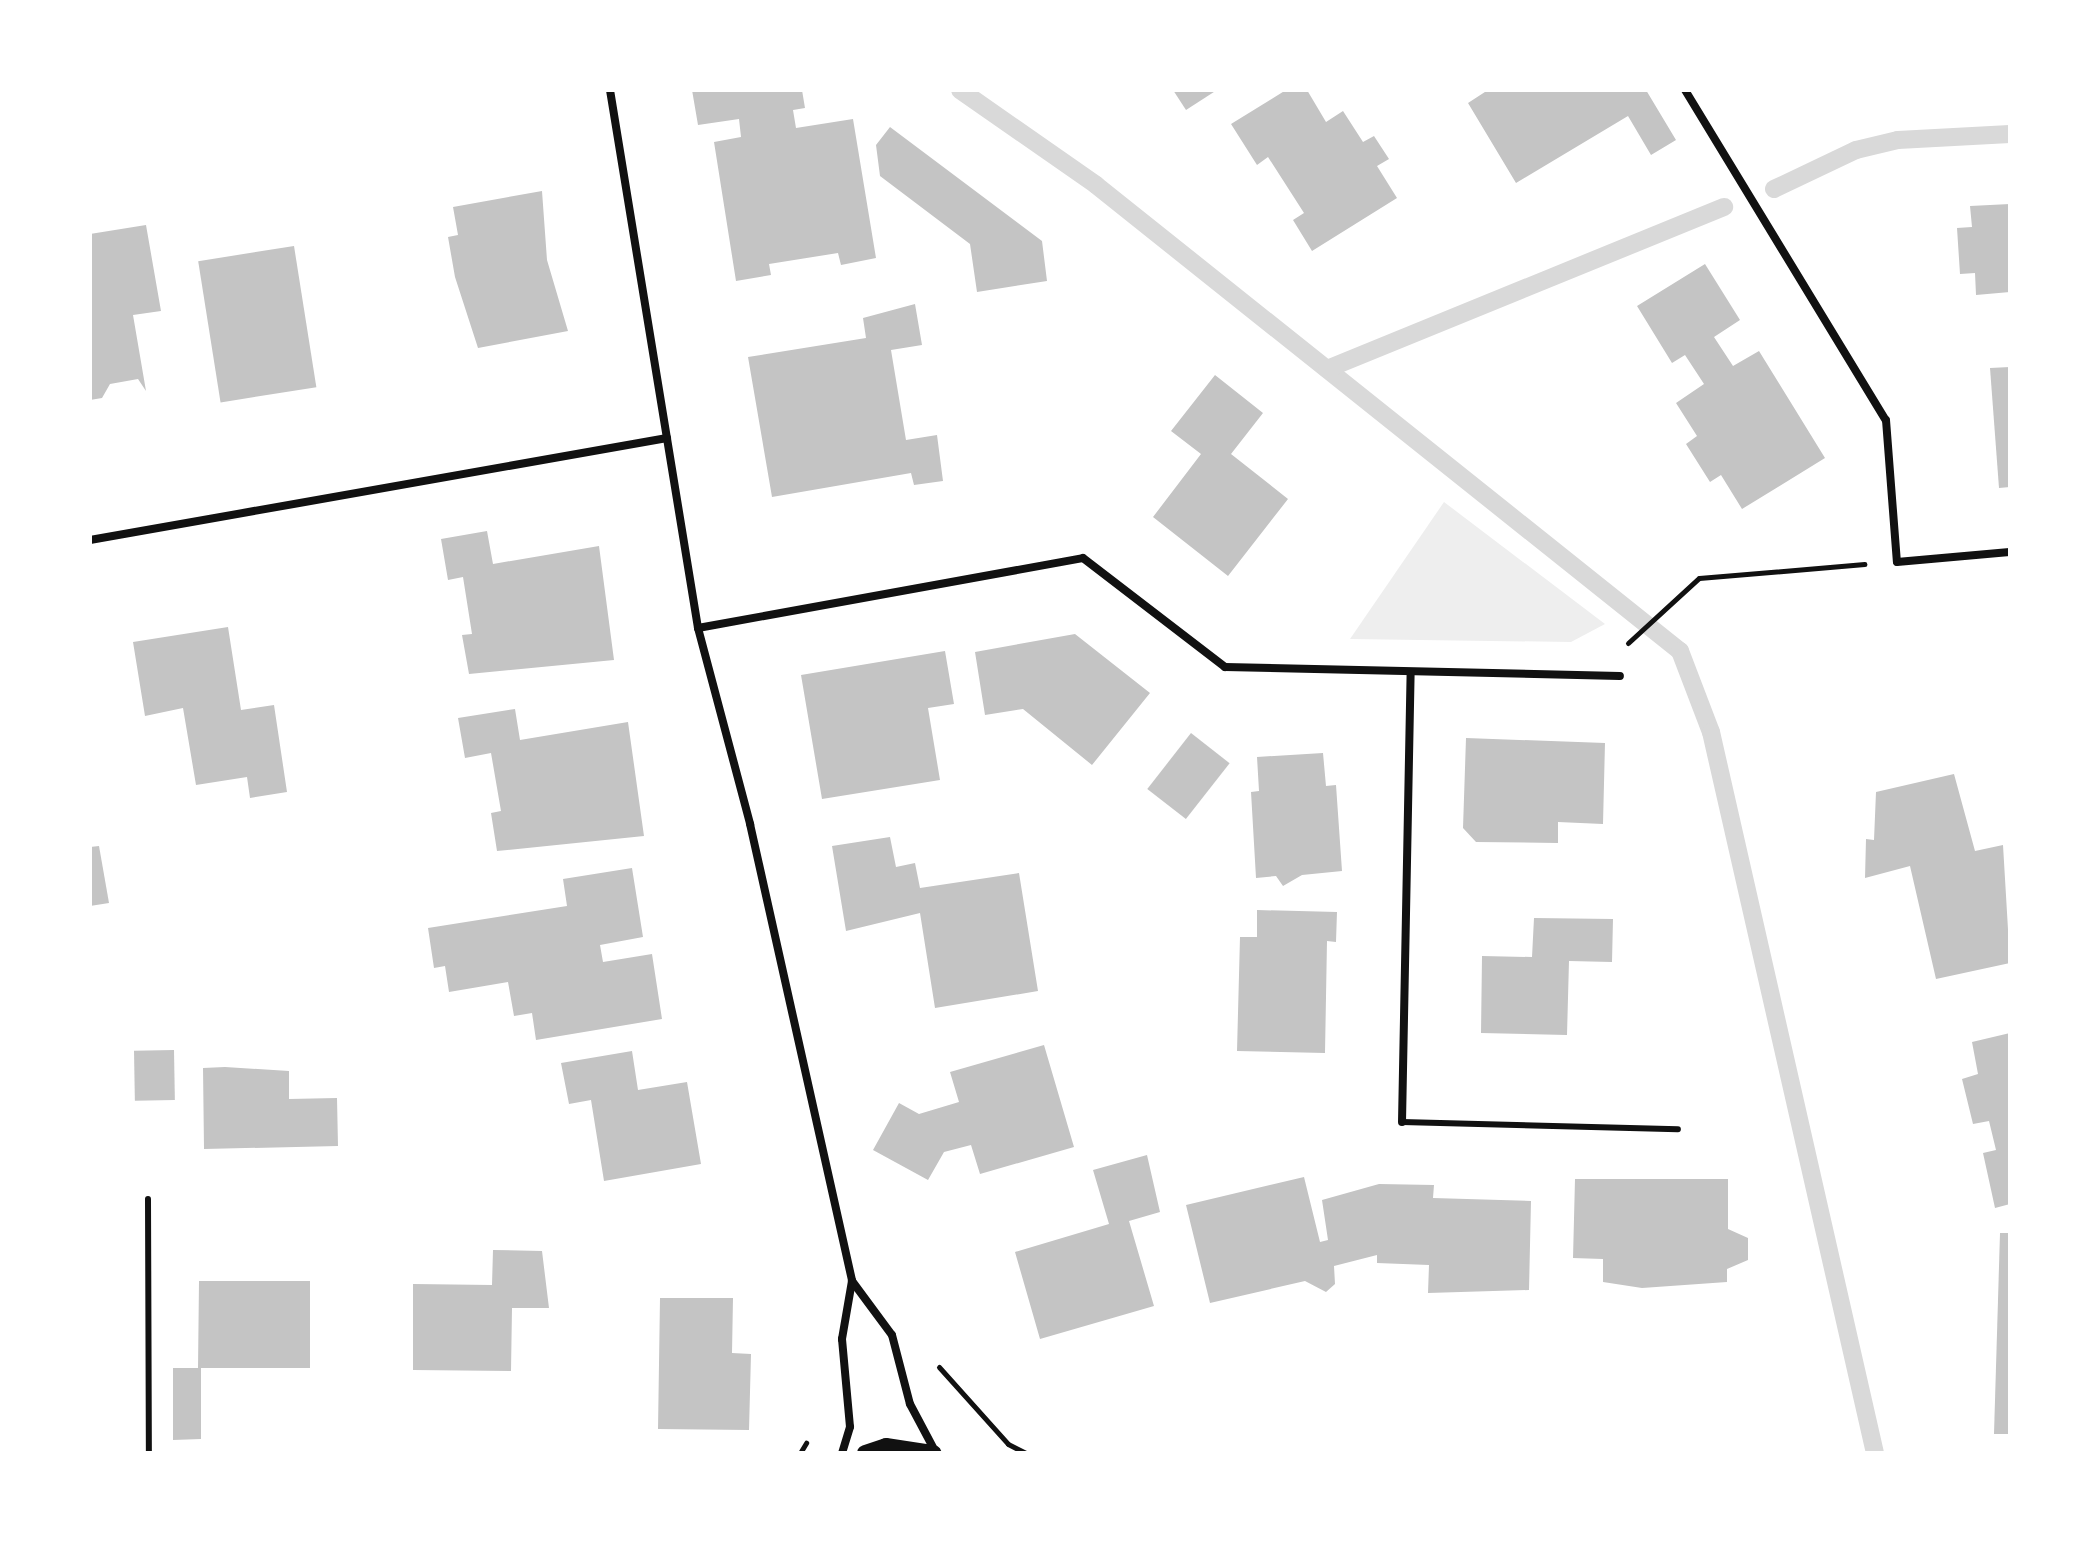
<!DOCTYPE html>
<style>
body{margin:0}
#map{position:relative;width:2100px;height:1543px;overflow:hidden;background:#fff;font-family:"Space Grotesk",sans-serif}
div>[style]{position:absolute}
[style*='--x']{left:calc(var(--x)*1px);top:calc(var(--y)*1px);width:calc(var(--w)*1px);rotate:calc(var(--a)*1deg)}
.green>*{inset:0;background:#eee}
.stream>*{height:18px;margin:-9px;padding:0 9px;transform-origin:9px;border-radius:9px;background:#d9d9d9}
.building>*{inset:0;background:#c4c4c4;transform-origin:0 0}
.path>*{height:5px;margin:-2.5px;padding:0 2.5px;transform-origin:2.5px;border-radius:2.5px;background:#111}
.service>*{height:6px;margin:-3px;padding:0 3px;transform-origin:3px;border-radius:3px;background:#111}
.minor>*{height:8px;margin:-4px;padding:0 4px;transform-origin:4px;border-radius:4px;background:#111}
.secondary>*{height:16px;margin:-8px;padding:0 8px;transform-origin:8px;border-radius:8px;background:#111}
span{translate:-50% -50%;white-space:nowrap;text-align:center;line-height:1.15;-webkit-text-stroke:8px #fff;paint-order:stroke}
.frame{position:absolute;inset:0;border:92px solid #fff;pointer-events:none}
</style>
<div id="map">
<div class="green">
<i style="clip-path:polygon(1444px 502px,1605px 624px,1571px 642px,1350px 639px)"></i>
</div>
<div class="stream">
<i style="--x:960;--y:90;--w:166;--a:34.9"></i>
<i style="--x:1096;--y:185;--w:747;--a:38.59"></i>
<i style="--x:1680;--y:651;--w:87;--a:69.1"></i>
<i style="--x:1711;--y:732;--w:739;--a:77.19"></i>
<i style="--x:1774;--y:189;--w:91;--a:-25.4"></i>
<i style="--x:1856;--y:150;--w:43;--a:-13.4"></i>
<i style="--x:1898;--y:140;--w:112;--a:-3.1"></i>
<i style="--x:1327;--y:369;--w:429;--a:-22.2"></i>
</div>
<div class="building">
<i style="clip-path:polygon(692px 90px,802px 90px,805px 108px,793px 110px,796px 128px,853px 119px,876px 258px,841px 265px,838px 253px,769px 264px,771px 275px,736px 281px,714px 142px,741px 137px,739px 119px,698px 125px)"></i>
<i style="clip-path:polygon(1173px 90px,1217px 90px,1186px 110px)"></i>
<i style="clip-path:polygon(1286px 90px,1307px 90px,1326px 122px,1343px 111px,1363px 142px,1374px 136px,1389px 159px,1377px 166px,1397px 198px,1312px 251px,1293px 220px,1304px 213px,1268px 157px,1257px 165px,1231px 124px)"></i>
<i style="clip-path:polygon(1488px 90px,1646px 90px,1676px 140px,1651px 155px,1628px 116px,1516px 183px,1468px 103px)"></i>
<i style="clip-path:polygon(890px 127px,1042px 241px,1047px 281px,977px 292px,970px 244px,880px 176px,876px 145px)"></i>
<i style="clip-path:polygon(542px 191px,547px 260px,568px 331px,478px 348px,455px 277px,448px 237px,458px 235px,453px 207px)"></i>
<i style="clip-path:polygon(2010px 204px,2010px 292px,1976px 295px,1975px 273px,1960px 274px,1957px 228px,1972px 227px,1970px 206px)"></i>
<i style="clip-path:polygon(146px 225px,161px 311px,133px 315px,146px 391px,138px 379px,110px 384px,102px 398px,90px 400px,90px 234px)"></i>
<i style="left:294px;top:246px;width:143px;height:97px;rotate:81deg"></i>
<i style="clip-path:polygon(1705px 264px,1740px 320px,1714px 337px,1733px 366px,1759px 351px,1825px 458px,1742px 509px,1721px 475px,1710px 482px,1686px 444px,1697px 436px,1676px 403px,1704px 384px,1685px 355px,1672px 363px,1637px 306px)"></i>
<i style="clip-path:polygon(915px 304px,922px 345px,891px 350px,906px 440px,937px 435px,943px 481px,914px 485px,911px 473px,772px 497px,748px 357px,866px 338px,863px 318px)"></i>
<i style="clip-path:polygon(2010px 367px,2010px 487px,1999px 488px,1990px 368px)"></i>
<i style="clip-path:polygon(1215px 375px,1263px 413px,1231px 454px,1288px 499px,1228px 576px,1153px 517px,1201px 454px,1171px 431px)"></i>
<i style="clip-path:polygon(487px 531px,493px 564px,599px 546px,614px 660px,469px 674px,462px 635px,472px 634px,463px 577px,448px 580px,441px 539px)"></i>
<i style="clip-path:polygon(228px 627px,241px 710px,274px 705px,287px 792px,250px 798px,247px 777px,196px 785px,183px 708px,145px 716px,133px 642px)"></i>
<i style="clip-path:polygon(1075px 634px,1150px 693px,1092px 765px,1023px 709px,985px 715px,975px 652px)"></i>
<i style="clip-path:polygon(945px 651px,954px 704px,928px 708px,940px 780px,822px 799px,801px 675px)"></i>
<i style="clip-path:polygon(515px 709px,520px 740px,628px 722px,644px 836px,497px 851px,491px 813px,501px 811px,491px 753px,465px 758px,458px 718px)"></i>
<i style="left:1191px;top:733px;width:49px;height:71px;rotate:38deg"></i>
<i style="clip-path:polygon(1466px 738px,1605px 743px,1603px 824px,1558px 822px,1558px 843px,1476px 842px,1463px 828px)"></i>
<i style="clip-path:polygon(1323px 753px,1326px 786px,1336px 785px,1342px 871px,1302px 875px,1283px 886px,1276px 876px,1256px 878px,1251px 792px,1259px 791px,1257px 757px)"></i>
<i style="clip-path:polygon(1954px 774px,1975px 851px,2003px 845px,2010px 963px,1936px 979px,1910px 866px,1865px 878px,1866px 839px,1874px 840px,1876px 792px)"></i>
<i style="clip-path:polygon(890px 837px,896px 867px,915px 863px,920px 888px,1019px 873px,1038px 991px,935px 1008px,920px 913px,846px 931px,832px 846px)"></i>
<i style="clip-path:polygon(99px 846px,109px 903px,90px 906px,90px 847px)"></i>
<i style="clip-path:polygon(632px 868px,643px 937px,600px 945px,603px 962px,652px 954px,662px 1019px,536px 1040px,532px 1013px,514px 1016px,508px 982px,449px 992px,445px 966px,434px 968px,428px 928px,567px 906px,563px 879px)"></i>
<i style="clip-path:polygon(1257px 910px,1337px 912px,1336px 942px,1327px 941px,1325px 1053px,1237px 1051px,1240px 937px,1257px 937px)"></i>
<i style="clip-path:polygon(1534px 918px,1613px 919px,1612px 962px,1569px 961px,1567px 1035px,1481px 1033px,1482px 956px,1532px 957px)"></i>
<i style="clip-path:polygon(2010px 1033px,2010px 1204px,1995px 1208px,1983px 1153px,1996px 1150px,1989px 1121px,1973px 1124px,1962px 1079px,1978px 1074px,1972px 1042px)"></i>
<i style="clip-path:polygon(1044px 1045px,1074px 1147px,980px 1174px,971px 1145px,944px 1152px,928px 1180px,873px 1150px,899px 1103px,919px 1114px,959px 1102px,950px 1072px)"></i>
<i style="left:174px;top:1050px;width:50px;height:40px;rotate:89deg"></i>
<i style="clip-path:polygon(632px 1051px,638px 1090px,687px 1082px,701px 1164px,604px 1181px,591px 1100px,569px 1104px,561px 1063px)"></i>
<i style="clip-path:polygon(225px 1067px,289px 1071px,289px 1099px,337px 1098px,338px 1146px,204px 1149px,203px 1068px)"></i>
<i style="clip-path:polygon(1147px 1155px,1160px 1212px,1129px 1221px,1154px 1306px,1040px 1339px,1015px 1252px,1109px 1224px,1093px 1170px)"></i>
<i style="clip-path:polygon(1304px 1177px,1320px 1242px,1328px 1240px,1322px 1200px,1379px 1184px,1434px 1185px,1433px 1198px,1531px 1201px,1529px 1290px,1428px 1293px,1429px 1265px,1377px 1263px,1377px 1255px,1334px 1266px,1335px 1284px,1326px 1292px,1305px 1281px,1210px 1303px,1186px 1205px)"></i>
<i style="clip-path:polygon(1575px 1179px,1728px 1179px,1728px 1229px,1748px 1238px,1748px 1260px,1727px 1269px,1727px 1282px,1642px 1288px,1603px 1282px,1603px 1259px,1573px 1258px)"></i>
<i style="clip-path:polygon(2000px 1233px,2010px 1233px,2010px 1434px,1994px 1434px)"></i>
<i style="clip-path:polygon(493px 1250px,542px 1251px,549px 1308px,512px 1308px,511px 1371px,413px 1370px,413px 1284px,492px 1285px)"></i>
<i style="clip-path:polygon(199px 1281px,310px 1281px,310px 1368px,201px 1368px,201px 1439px,173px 1440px,173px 1368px,198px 1368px)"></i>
<i style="clip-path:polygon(660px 1298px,733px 1298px,732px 1353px,751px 1354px,749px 1430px,658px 1429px)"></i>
</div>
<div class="path">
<i style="--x:1628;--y:643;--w:96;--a:-42.5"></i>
<i style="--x:1699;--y:578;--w:166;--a:-4.8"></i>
<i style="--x:939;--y:1367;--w:103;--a:48.1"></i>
<i style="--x:1008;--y:1444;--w:20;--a:27"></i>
<i style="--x:800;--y:1453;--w:12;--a:-59"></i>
</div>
<div class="service">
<i style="--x:1402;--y:1122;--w:276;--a:1.5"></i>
<i style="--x:148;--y:1199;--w:254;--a:89.8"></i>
</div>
<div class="minor">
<i style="--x:610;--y:90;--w:545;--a:80.71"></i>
<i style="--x:698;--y:628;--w:203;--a:75.1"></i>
<i style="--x:750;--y:824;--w:468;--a:77.4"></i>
<i style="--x:852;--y:1281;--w:59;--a:99.8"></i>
<i style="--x:842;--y:1339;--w:88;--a:84.8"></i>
<i style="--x:850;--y:1427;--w:27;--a:107"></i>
<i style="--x:1685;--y:90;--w:386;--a:58.7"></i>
<i style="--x:1886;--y:420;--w:142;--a:85.6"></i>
<i style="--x:1897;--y:562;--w:113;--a:-5.1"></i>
<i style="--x:90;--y:540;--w:586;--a:-10.02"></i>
<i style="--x:698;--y:628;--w:391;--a:-10.3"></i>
<i style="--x:1083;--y:558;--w:179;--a:37.5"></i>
<i style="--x:1225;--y:667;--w:395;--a:1.3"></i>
<i style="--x:1402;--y:1122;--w:450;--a:-88.9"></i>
<i style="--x:852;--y:1281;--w:67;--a:53.5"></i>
<i style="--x:892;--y:1335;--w:71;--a:75.4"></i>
<i style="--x:910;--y:1404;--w:55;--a:62"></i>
</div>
<div class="secondary">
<i style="--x:865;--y:1453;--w:22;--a:-18"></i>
<i style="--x:886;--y:1446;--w:48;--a:8.5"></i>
</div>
<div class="frame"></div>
</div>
